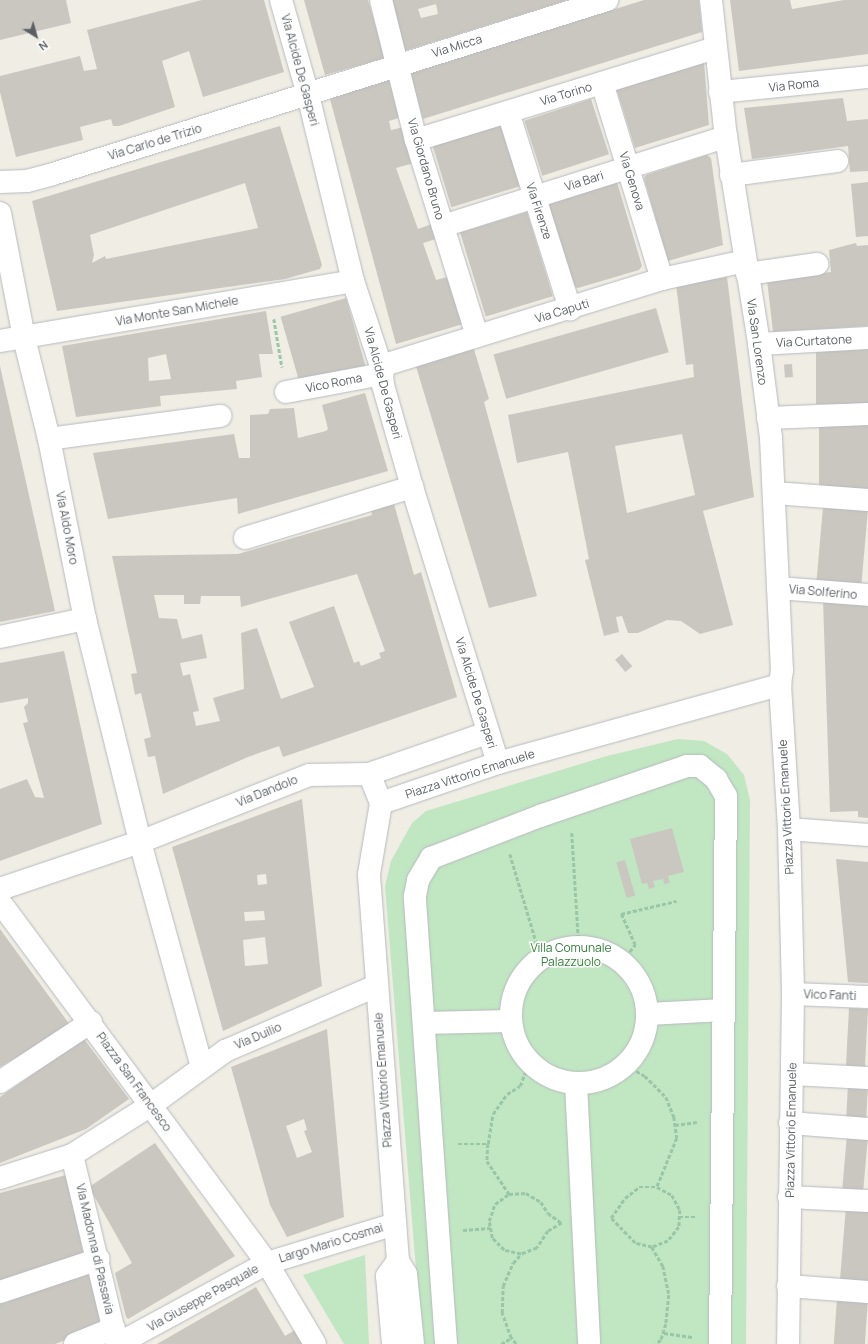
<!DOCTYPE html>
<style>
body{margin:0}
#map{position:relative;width:868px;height:1344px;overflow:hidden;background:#efede4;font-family:Manrope,sans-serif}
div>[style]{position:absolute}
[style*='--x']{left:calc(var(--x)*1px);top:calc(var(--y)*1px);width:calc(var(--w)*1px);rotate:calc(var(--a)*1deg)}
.green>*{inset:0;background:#c1e6c2}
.building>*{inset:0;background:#cac7c1;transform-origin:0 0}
.path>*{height:2.5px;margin-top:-1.25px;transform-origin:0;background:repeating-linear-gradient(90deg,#9ac6a8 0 4px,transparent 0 6px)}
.roads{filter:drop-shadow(0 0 1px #b7babe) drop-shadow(0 0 1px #b7babe)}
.minor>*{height:22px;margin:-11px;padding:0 11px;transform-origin:11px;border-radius:11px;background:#fff}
.minor>.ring{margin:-11px;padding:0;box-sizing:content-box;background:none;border:22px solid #fff;border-radius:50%}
span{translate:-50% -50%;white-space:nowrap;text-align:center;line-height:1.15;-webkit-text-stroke:3px #fff;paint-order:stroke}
.street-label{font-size:12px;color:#5c6065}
.park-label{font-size:12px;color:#35823b}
.north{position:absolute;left:16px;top:16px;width:40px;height:40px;-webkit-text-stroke:3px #fff;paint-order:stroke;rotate:143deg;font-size:11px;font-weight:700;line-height:16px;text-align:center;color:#5c6065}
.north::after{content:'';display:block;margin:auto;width:14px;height:18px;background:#5c6065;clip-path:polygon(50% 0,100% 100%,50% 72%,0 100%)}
</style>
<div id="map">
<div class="green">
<i style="clip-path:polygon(678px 739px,704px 741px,727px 754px,744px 775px,750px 800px,746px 1344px,422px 1344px,385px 886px,391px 861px,412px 823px,426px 811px,607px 756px)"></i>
<i style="clip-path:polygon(365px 1255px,369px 1344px,344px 1344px,303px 1275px)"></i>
</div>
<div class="building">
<i style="clip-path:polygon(0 0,66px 0,71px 23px,0 40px)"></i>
<i style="clip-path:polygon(202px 0,264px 0,284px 72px,203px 97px,189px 51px,162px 61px,175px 107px,119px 126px,113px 126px,111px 119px,80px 127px,83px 140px,16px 157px,0 92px,0 76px,80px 56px,84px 71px,97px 69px,87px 30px)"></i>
<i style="clip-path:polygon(304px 0,368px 0,385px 58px,325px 75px)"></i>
<i style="clip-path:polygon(evenodd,390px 0,568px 0,404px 51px,390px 0,436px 4px,438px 14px,421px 18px,418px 9px,436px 4px)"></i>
<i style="clip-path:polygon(644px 0,699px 0,702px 32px,423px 119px,410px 73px)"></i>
<i style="clip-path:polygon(730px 0,790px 0,792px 9px,844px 0,868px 0,868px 54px,739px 71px)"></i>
<i style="clip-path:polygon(704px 62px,709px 125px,635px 148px,616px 87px)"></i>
<i style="clip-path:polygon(391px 78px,402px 117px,389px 121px,391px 130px,404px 127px,414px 163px,396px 168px,418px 229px,432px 224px,436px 239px,423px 243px,436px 280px,447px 277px,463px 324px,396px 344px,330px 99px)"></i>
<i style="clip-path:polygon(843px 98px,847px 121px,868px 119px,868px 171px,850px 172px,848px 146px,752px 159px,744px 108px)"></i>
<i style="left:591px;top:99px;width:58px;height:70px;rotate:72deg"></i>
<i style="left:501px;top:123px;width:66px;height:72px;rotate:73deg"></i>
<i style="clip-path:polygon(evenodd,280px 126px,322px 265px,320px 269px,285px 279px,57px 311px,32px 201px,280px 126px,245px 183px,258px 228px,106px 259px,105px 256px,92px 263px,94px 255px,90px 235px,245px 183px)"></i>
<i style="clip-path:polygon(707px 155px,711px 158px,723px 245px,668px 261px,644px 178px,646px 175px)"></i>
<i style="clip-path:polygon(617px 182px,642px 266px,639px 270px,578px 288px,574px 287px,548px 204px)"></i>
<i style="clip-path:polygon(868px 182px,868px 236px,856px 237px,851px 184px)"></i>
<i style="left:527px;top:212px;width:88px;height:70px;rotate:73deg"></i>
<i style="clip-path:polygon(856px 243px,857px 246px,868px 245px,868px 326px,773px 332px,767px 280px,831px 272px,829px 250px)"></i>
<i style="clip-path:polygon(evenodd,727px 277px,754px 497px,703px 511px,733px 625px,700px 634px,681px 621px,667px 620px,638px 633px,628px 633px,622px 616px,616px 617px,619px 632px,604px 636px,585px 560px,589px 559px,568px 452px,517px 463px,508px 415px,694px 377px,693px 364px,686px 365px,676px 284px,727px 277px,682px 434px,695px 495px,627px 513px,615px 446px,682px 434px)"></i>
<i style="left:346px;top:298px;width:77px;height:68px;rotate:74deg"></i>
<i style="left:656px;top:308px;width:46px;height:169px;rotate:74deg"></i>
<i style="clip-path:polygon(evenodd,266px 311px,273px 354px,259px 354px,262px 377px,236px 381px,237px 389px,160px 396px,161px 406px,76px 417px,62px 346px,266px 311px,166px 354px,171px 379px,149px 381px,148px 358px,166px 354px)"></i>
<i style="clip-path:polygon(473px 346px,489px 399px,484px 402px,537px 596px,489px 608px,415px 363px)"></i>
<i style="left:868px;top:346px;width:58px;height:52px;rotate:90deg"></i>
<i style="left:792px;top:364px;width:13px;height:8px;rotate:86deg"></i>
<i style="clip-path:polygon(0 366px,55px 611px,0 622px)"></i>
<i style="clip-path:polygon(365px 393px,388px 471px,238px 514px,237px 498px,108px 519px,93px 453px,234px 434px,239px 458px,250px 458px,250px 415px,268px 414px,270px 409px,294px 408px,298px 438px,326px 431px,328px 429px,322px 405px)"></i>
<i style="left:868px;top:422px;width:67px;height:49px;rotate:90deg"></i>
<i style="clip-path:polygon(evenodd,394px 504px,414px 575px,421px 572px,457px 697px,283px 757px,279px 746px,248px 757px,163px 794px,155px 756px,148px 757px,144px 739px,151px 737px,141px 693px,135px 695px,131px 674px,137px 673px,112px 556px,238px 554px,372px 515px,371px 510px,394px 504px,357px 574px,385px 651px,379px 653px,381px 658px,361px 666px,359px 661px,354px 663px,334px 606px,289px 622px,314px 687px,281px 699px,257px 628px,241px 633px,244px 689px,213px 698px,220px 721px,196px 726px,193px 712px,199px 711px,190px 674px,183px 676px,180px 663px,207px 658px,202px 634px,182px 639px,177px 619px,159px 618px,154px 595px,184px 595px,184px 604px,200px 604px,201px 596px,240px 596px,241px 607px,357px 574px)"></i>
<i style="left:823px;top:507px;width:45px;height:75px;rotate:5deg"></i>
<i style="clip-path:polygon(823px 600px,868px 605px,868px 818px,858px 817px,858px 811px,830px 812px)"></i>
<i style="clip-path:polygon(64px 651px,102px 824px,0 861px,0 789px,27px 779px,35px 797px,44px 798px,23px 723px,28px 722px,24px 707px,28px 703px,28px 698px,0 703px,0 663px)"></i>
<i style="left:622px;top:654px;width:16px;height:9px;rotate:50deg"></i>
<i style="clip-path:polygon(evenodd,302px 799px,322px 986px,223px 1031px,172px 847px,302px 799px,266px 874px,267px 884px,258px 885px,257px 875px,266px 874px,302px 799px,264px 911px,265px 920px,245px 921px,244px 912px,264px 911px,302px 799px,265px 937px,268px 964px,245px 966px,243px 940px,265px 937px)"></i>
<i style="clip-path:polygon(672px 828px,684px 872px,668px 876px,670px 883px,664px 884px,663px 879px,653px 881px,655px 887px,649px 889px,647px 883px,642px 884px,630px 839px)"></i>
<i style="clip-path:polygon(836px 859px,868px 862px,868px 983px,848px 982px)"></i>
<i style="left:625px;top:860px;width:37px;height:9px;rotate:74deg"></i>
<i style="clip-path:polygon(0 929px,70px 1025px,0 1067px)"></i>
<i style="left:849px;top:1008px;width:19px;height:59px;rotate:3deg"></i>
<i style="clip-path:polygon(evenodd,327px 1029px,344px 1217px,287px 1237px,270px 1205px,231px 1067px,327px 1029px,304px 1119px,307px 1130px,304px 1131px,312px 1152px,297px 1158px,286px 1126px,304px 1119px)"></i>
<i style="clip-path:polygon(84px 1039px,129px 1099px,86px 1129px,0 1163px,0 1097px)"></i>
<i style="left:848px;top:1084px;width:20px;height:34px;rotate:3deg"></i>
<i style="left:847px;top:1135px;width:21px;height:56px;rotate:5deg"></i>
<i style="clip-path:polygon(155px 1143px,235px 1256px,128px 1319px,126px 1317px,115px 1273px,132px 1263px,89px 1187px)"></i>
<i style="clip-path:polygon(66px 1175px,84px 1256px,0 1284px,0 1193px)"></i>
<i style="clip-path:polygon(846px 1206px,868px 1208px,868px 1283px,840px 1280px)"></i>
<i style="clip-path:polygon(89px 1271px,102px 1326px,55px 1344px,0 1344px,0 1303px)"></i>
<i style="clip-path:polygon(256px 1287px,285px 1336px,295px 1330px,303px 1344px,157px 1344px)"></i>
<i style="left:837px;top:1298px;width:31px;height:46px;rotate:4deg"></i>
</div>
<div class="path">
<i style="--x:274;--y:319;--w:49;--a:80.5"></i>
<i style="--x:572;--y:833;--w:113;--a:86.5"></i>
<i style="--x:510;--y:854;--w:109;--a:73.4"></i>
<i style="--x:622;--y:961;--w:21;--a:-51"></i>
<i style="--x:635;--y:945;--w:34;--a:-114"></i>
<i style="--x:621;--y:914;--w:57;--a:-13.3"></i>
<i style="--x:626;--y:1065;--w:22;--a:30"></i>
<i style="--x:645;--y:1076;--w:30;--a:45"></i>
<i style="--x:666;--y:1097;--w:22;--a:68"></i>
<i style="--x:674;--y:1117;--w:21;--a:82"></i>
<i style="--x:677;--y:1138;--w:53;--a:112.2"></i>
<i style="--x:675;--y:1125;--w:22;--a:-8"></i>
<i style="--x:458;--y:1144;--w:30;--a:0"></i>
<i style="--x:488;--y:1144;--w:30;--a:-81"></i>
<i style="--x:493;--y:1114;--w:24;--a:-55"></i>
<i style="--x:507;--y:1094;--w:15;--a:-32"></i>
<i style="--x:520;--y:1086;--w:26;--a:-69"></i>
<i style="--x:488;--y:1144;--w:17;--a:93"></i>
<i style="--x:487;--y:1161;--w:40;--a:56"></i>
<i style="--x:639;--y:1187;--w:18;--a:0"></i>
<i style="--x:657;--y:1187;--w:17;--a:28"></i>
<i style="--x:672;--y:1195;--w:17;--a:62"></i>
<i style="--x:680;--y:1210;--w:17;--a:93"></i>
<i style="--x:679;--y:1227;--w:18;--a:128"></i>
<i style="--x:668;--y:1241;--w:17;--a:159"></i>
<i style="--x:652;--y:1247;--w:17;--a:-167"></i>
<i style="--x:635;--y:1243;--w:35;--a:-134"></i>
<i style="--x:611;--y:1218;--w:24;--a:-55"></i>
<i style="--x:625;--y:1198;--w:18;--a:-38"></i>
<i style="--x:526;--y:1193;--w:17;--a:31"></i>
<i style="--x:541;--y:1202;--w:13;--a:58"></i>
<i style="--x:548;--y:1213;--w:17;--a:36"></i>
<i style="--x:562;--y:1223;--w:16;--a:150"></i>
<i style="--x:548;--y:1231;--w:20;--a:123"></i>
<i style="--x:537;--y:1248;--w:17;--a:159"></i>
<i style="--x:521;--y:1254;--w:17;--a:-167"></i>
<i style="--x:504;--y:1250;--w:17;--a:-135"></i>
<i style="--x:492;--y:1238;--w:17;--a:-100"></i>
<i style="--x:489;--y:1221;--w:18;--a:-71"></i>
<i style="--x:495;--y:1204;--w:17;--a:-36"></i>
<i style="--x:509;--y:1194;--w:17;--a:-3"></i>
<i style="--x:679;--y:1217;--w:16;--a:0"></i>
<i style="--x:463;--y:1230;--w:27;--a:-4"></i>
<i style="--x:652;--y:1247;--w:22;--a:60"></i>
<i style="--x:663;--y:1266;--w:30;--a:78"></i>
<i style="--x:669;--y:1295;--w:29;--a:96"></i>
<i style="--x:666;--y:1324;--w:17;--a:107"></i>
<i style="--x:661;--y:1340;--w:6;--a:141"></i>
<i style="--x:664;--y:1333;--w:30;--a:8"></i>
<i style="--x:501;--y:1344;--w:12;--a:-31"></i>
<i style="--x:516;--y:1344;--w:8;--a:-130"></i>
<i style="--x:511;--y:1338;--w:27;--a:-110"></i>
<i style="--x:502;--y:1313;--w:27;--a:-88"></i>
<i style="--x:503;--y:1286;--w:25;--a:-67"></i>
<i style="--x:513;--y:1263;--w:12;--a:-48"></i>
</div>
<div class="roads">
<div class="minor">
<i style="--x:281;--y:0;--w:99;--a:74.1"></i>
<i style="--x:308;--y:95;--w:191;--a:76.4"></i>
<i style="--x:353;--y:281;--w:89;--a:71.8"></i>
<i style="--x:381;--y:366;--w:19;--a:84"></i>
<i style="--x:383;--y:385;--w:106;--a:74.1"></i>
<i style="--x:412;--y:487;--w:289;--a:72.7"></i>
<i style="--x:381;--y:0;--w:144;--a:76"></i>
<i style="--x:416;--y:140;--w:205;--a:72.7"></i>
<i style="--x:711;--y:0;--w:138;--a:83.8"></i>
<i style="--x:726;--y:137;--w:210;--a:80.9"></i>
<i style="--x:759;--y:344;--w:95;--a:82.7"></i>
<i style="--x:771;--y:438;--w:232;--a:87.3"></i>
<i style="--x:782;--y:670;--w:15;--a:98"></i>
<i style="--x:780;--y:685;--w:144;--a:86.4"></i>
<i style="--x:789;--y:829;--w:165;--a:88.6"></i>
<i style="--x:793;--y:994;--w:350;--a:90.8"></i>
<i style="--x:602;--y:83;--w:205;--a:73"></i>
<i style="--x:720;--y:92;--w:149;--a:-5.8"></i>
<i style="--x:508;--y:112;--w:207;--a:72.5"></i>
<i style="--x:416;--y:140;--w:313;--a:-17.1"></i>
<i style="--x:731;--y:175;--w:107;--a:-7.5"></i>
<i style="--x:0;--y:182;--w:27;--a:-2"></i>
<i style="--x:27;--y:181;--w:27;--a:-15"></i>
<i style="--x:53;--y:174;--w:581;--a:-17.44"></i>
<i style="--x:0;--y:213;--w:127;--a:79.1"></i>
<i style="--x:24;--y:338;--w:104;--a:76.1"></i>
<i style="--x:49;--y:439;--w:184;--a:78.7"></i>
<i style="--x:85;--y:619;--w:230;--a:76.1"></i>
<i style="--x:140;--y:842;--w:233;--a:74.6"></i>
<i style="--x:443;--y:226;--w:297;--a:-17.5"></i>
<i style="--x:747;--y:274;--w:71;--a:-8.1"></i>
<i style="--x:0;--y:341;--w:358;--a:-9.6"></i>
<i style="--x:759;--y:344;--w:109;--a:-3.2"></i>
<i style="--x:381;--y:366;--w:294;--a:-17.2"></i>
<i style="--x:662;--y:279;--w:85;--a:-12.2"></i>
<i style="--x:286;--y:392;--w:98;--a:-10.6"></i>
<i style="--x:768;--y:418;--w:100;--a:-2.3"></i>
<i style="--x:49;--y:439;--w:173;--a:-7.7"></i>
<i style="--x:774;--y:493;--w:94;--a:4.3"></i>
<i style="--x:245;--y:538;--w:175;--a:-17"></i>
<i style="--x:778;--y:588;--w:90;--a:4.4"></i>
<i style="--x:0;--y:637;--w:87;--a:-12"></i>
<i style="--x:381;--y:803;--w:124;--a:-18.9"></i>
<i style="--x:498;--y:763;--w:293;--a:-15.5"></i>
<i style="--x:789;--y:829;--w:79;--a:4.3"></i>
<i style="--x:0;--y:889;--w:148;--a:-18.6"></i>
<i style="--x:140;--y:842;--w:182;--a:-21.6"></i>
<i style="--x:309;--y:775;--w:60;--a:-1"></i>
<i style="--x:0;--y:902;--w:449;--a:53.5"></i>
<i style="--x:267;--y:1263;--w:94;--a:59.3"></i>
<i class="ring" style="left:511px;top:947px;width:114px;height:114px"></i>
<i style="--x:793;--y:994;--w:75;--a:2.3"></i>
<i style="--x:648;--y:1014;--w:76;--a:-3"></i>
<i style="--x:424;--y:1023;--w:87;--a:-1.3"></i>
<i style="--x:792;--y:1074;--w:76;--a:3"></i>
<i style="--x:0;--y:1082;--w:109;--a:-33.4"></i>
<i style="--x:576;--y:1084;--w:260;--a:87.1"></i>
<i style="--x:790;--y:1123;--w:78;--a:4.4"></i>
<i style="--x:72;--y:1155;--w:194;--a:76.6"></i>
<i style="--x:0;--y:1178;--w:76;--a:-17.7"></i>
<i style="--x:72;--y:1155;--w:93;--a:-32.3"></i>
<i style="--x:151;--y:1105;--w:92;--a:-36.1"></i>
<i style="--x:225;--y:1051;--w:164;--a:-23.3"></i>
<i style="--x:789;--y:1197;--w:79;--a:2.9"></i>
<i style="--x:788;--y:1286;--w:80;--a:4.3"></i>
<i style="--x:0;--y:1292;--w:104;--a:-18.4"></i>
<i style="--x:75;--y:1344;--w:42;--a:-22.3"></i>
<i style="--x:118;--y:1344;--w:170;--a:-28.5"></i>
<i style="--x:267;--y:1263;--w:134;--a:-16.9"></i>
<i style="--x:393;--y:1344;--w:68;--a:-95"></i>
<i style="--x:387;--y:1276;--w:19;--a:-54"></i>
<i style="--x:413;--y:1344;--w:70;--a:-95.7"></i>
<i style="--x:406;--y:1274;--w:15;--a:-122"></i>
<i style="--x:398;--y:1261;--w:388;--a:-94.3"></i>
<i style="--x:369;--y:874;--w:72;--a:-80.4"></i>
<i style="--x:381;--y:803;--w:31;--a:-112"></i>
<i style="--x:369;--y:774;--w:125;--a:-19.2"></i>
<i style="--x:446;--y:1344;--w:449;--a:-94"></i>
<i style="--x:415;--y:896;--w:16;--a:-79"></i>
<i style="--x:418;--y:880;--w:26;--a:-59"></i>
<i style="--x:431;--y:858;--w:117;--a:-21.1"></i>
<i style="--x:540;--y:816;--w:155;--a:-18.8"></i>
<i style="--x:687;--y:766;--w:13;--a:0"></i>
<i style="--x:700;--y:766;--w:21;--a:39"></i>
<i style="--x:716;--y:779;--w:20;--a:60"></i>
<i style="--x:726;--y:796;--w:548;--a:90.63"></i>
</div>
</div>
<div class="street-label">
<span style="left:457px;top:46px;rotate:-17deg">Via Micca</span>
<span style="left:300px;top:70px;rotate:75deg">Via Alcide De Gasperi</span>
<span style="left:794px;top:85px;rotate:-6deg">Via Roma</span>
<span style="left:566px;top:94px;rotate:-17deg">Via Torino</span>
<span style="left:155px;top:142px;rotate:-17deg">Via Carlo de Trizio</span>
<span style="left:426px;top:169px;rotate:74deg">Via Giordano Bruno</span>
<span style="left:584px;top:181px;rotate:-18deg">Via Bari</span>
<span style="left:632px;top:181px;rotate:73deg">Via Genova</span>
<span style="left:539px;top:211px;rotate:72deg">Via Firenze</span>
<span style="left:177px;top:311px;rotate:-10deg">Via Monte San Michele</span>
<span style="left:562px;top:311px;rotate:-17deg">Via Caputi</span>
<span style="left:814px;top:341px;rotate:-3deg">Via Curtatone</span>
<span style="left:757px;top:342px;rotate:82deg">Via San Lorenzo</span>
<span style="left:334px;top:383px;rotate:-11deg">Vico Roma</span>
<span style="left:383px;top:383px;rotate:75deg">Via Alcide De Gasperi</span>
<span style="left:67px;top:528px;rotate:79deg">Via Aldo Moro</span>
<span style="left:823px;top:592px;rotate:5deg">Via Solferino</span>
<span style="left:476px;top:693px;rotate:73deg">Via Alcide De Gasperi</span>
<span style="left:470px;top:774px;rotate:-18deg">Piazza Vittorio Emanuele</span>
<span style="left:267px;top:791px;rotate:-22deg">Via Dandolo</span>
<span style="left:786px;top:807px;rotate:-93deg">Piazza Vittorio Emanuele</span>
<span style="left:830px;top:995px;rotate:2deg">Vico Fanti</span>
<span style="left:258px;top:1036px;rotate:-23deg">Via Duilio</span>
<span style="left:383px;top:1080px;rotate:-94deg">Piazza Vittorio Emanuele</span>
<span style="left:134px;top:1082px;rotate:54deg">Piazza San Francesco</span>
<span style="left:791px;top:1130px;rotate:-89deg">Piazza Vittorio Emanuele</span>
<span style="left:331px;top:1243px;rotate:-17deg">Largo Mario Cosmai</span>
<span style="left:95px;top:1249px;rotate:77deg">Via Madonna di Passavia</span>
<span style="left:203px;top:1298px;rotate:-29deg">Via Giuseppe Pasquale</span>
</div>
<div class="park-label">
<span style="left:571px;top:955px">Villa Comunale<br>Palazzuolo</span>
</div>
<div class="north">N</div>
</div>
